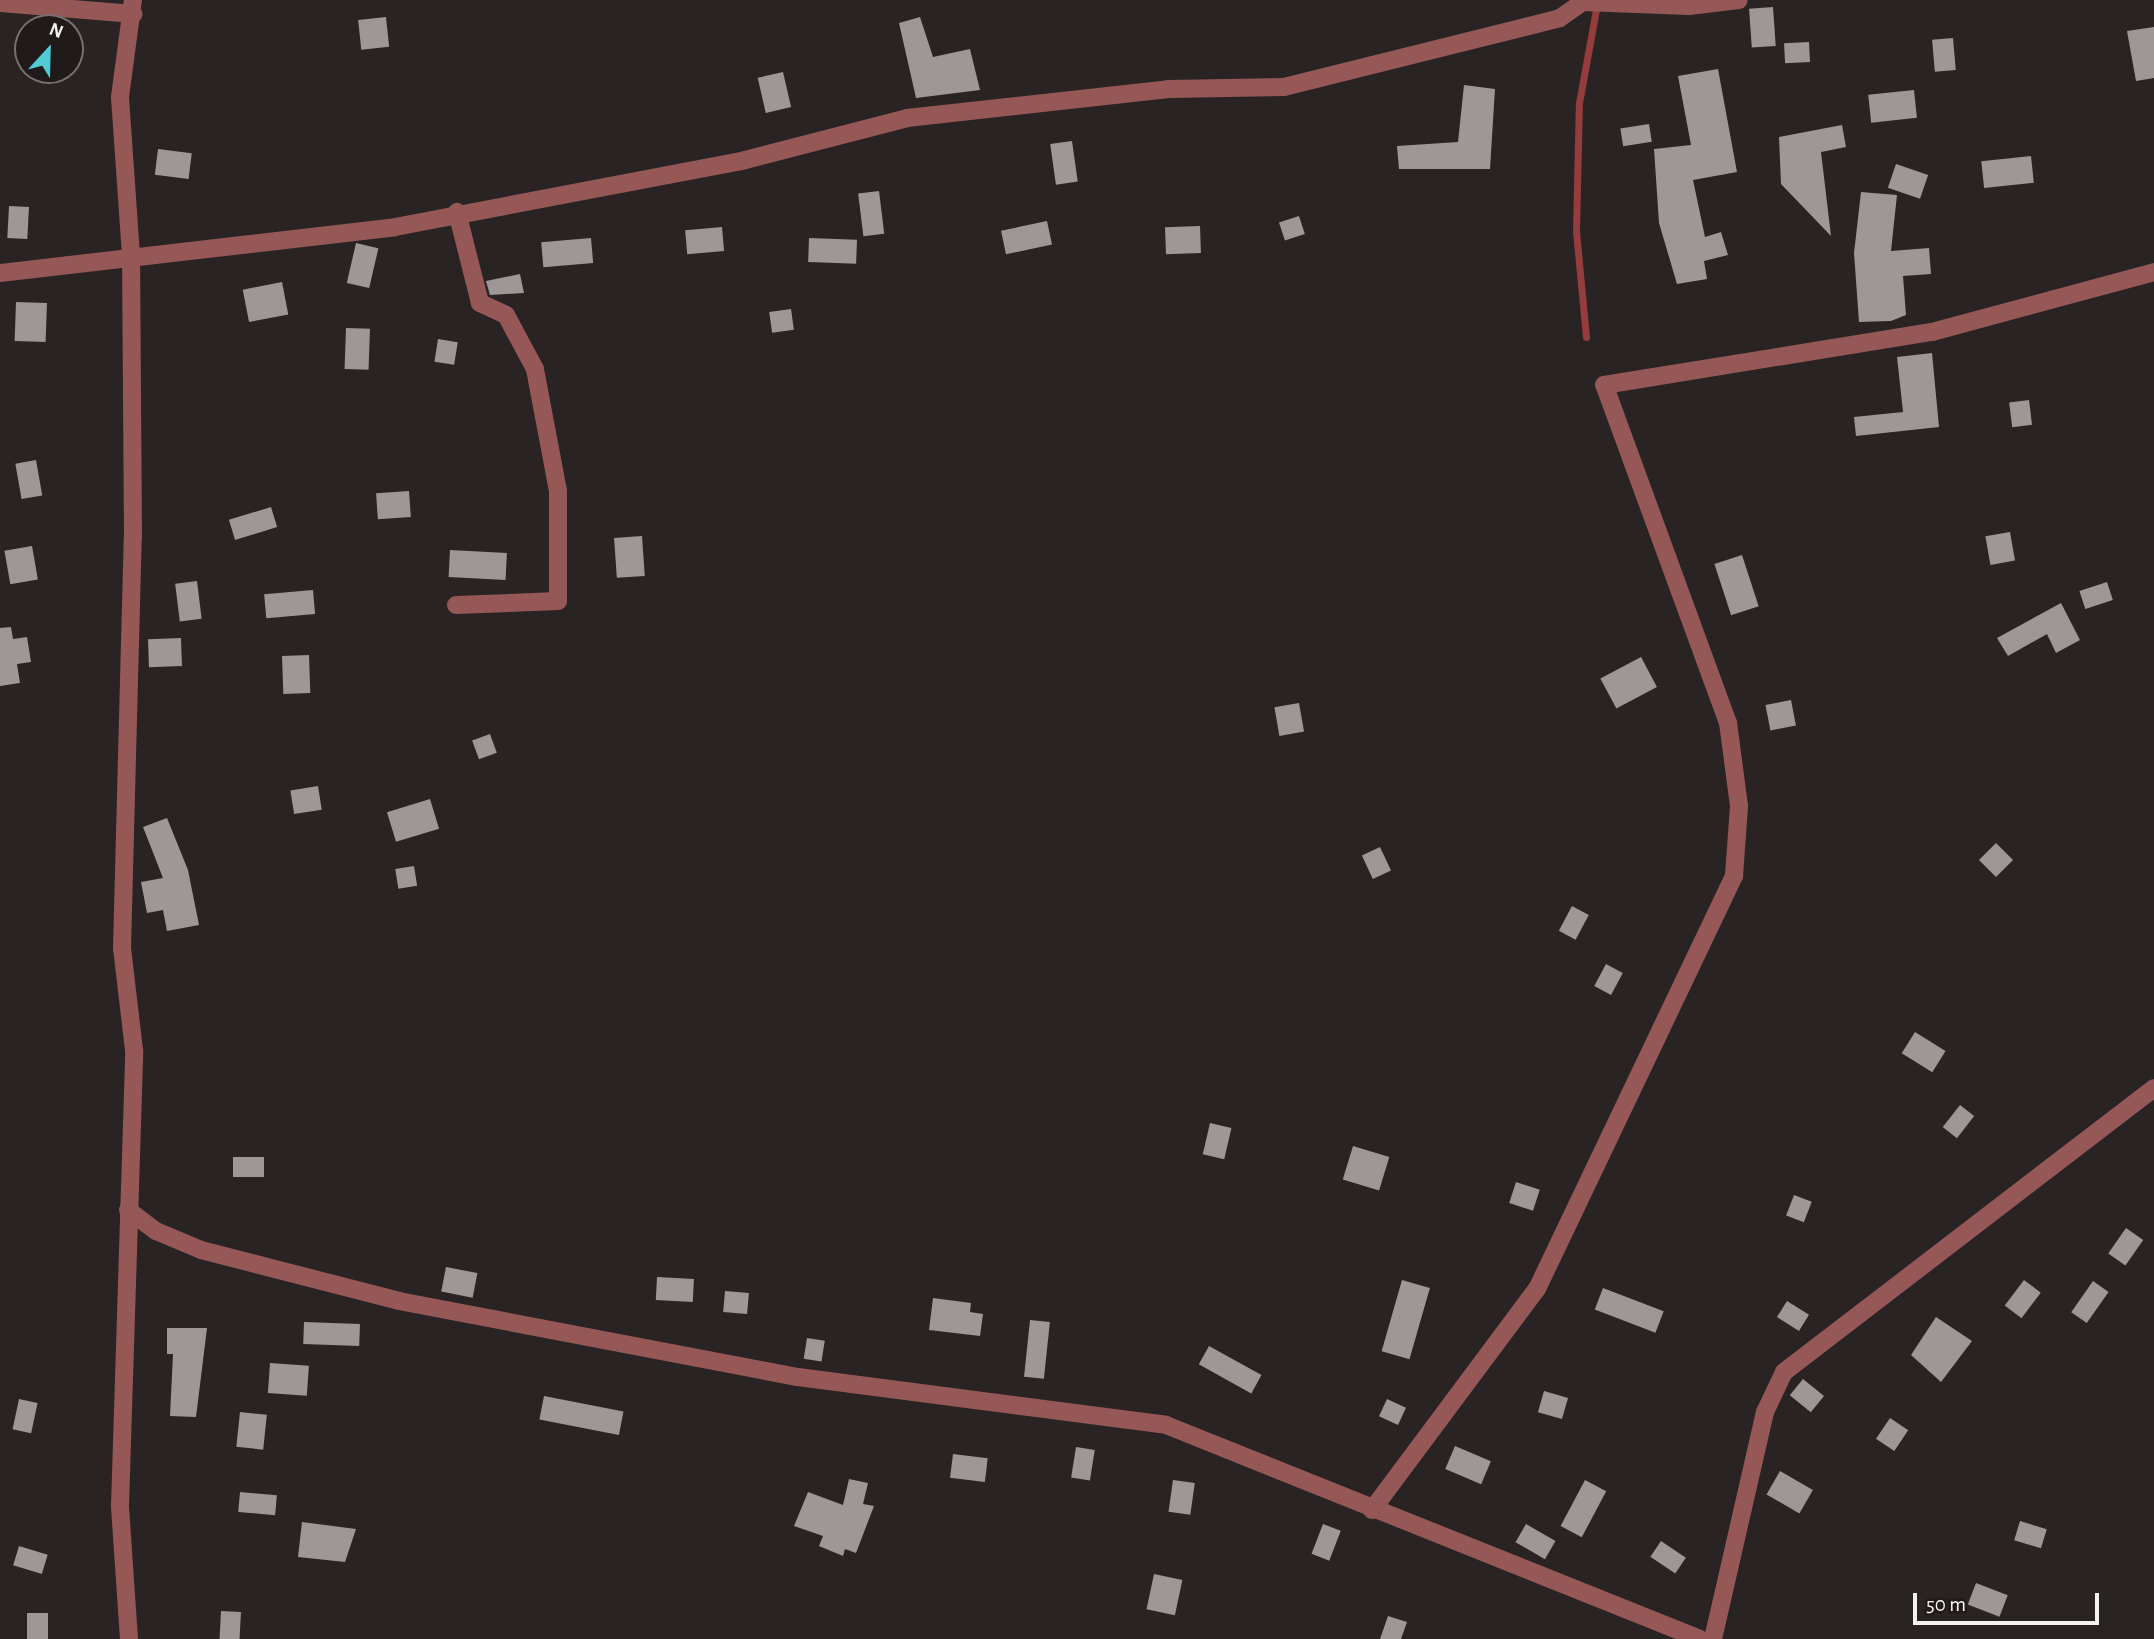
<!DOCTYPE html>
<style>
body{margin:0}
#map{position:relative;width:2154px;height:1639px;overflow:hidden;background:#2a2323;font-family:"Alegreya Sans",sans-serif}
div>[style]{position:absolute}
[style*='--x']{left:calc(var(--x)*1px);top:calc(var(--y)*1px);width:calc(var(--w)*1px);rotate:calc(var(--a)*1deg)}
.stream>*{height:7px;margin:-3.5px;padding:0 3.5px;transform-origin:3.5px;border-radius:3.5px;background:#943c3e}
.building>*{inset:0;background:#9f9796;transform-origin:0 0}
.street>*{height:18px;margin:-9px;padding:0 9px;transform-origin:9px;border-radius:9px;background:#955857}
span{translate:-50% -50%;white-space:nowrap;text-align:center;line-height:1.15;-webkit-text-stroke:7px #201a1a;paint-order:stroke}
.north{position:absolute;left:14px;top:14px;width:70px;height:70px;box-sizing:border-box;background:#201a1a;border:2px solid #767070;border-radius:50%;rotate:22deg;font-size:19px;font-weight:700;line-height:28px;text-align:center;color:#f7f2f2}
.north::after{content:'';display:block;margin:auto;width:24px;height:32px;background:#51ccd4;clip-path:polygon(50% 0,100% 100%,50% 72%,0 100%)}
.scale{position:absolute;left:1913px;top:1593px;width:186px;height:32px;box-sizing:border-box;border:4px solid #f7f2f2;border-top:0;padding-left:9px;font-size:21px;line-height:24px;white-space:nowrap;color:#f7f2f2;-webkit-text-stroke:5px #201a1a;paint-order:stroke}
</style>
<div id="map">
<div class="stream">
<i style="--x:1586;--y:337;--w:106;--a:-95.4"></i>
<i style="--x:1576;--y:231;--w:128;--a:-88.7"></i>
<i style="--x:1579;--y:103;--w:101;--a:-79.7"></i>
</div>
<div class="building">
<i style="left:1773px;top:7px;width:39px;height:24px;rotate:86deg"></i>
<i style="left:386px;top:17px;width:30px;height:28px;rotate:84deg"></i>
<i style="clip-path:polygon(920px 17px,933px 57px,970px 49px,980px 90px,916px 98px,899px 23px)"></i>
<i style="clip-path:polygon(2154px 27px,2154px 78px,2136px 81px,2127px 31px)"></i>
<i style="left:1953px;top:38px;width:32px;height:21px;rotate:85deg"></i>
<i style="left:1809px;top:42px;width:20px;height:25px;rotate:87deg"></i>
<i style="clip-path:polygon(1718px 69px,1737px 172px,1693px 180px,1705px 237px,1721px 232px,1728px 255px,1704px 261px,1707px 279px,1677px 284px,1659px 223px,1654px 149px,1691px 145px,1678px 76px)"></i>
<i style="left:783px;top:72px;width:36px;height:26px;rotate:77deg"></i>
<i style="clip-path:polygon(1464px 85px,1495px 89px,1490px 169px,1399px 169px,1397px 146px,1458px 142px)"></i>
<i style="left:1914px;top:90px;width:28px;height:46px;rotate:84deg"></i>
<i style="left:1649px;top:124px;width:18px;height:29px;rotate:81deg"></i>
<i style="clip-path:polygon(1842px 125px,1846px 147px,1821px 152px,1831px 236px,1781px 184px,1779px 137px)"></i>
<i style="left:1072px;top:141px;width:41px;height:22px;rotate:82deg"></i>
<i style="left:158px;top:149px;width:34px;height:26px;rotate:7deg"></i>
<i style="left:2031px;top:156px;width:27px;height:50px;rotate:84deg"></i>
<i style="left:1896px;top:164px;width:34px;height:25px;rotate:19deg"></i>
<i style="left:879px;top:191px;width:43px;height:21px;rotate:83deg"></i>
<i style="clip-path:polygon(1861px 192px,1897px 195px,1891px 251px,1929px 248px,1931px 274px,1903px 276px,1906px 315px,1891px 321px,1859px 322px,1854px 253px)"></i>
<i style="left:9px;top:206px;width:20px;height:32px;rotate:3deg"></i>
<i style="left:1299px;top:216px;width:19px;height:21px;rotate:72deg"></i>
<i style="left:1047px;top:221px;width:24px;height:47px;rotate:78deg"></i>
<i style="left:1200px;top:226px;width:27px;height:35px;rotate:88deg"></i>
<i style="left:722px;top:227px;width:24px;height:37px;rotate:85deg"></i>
<i style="left:591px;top:238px;width:25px;height:50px;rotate:85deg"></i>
<i style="left:809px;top:238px;width:48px;height:24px;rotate:2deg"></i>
<i style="left:356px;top:243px;width:23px;height:41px;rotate:13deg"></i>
<i style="clip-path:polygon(520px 274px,524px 293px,490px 295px,486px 281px)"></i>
<i style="left:282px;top:282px;width:33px;height:40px;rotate:79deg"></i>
<i style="left:16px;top:302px;width:31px;height:39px;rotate:2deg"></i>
<i style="left:791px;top:309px;width:21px;height:22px;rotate:82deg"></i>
<i style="left:346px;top:328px;width:24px;height:41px;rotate:2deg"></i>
<i style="left:438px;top:339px;width:20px;height:23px;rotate:9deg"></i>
<i style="clip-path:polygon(1932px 353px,1939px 427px,1856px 436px,1854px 417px,1903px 412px,1897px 357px)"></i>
<i style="left:2029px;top:400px;width:25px;height:20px;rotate:83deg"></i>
<i style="left:36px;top:460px;width:36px;height:21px;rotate:80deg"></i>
<i style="left:409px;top:491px;width:26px;height:33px;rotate:86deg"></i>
<i style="left:271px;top:507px;width:21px;height:44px;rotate:73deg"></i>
<i style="left:2010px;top:532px;width:29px;height:25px;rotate:80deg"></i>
<i style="left:642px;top:536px;width:40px;height:28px;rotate:86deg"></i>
<i style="left:32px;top:546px;width:34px;height:28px;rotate:80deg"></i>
<i style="left:450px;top:550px;width:57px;height:27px;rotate:3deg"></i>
<i style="left:1742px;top:555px;width:54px;height:29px;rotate:72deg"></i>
<i style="left:197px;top:581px;width:38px;height:22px;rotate:83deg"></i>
<i style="left:2107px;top:582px;width:19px;height:29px;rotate:72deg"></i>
<i style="left:313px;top:590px;width:24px;height:49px;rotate:85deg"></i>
<i style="clip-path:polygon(2061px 603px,2080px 640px,2056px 653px,2047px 634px,2008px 656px,1997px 638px)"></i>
<i style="clip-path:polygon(11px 627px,13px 639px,27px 637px,31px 662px,17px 664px,20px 683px,0 686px,0 628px)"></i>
<i style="left:181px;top:638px;width:28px;height:33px;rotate:88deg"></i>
<i style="left:309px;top:655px;width:38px;height:27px;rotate:88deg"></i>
<i style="left:1641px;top:657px;width:34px;height:46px;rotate:62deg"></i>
<i style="left:1791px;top:700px;width:26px;height:26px;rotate:79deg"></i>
<i style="left:1299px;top:703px;width:29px;height:25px;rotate:80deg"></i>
<i style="left:490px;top:734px;width:20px;height:19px;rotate:70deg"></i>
<i style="left:318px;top:786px;width:24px;height:28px;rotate:81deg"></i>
<i style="left:430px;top:799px;width:31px;height:45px;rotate:73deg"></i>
<i style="clip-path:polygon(167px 818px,188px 870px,199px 925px,167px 931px,163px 910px,147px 913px,141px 882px,163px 878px,143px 827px)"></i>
<i style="left:1996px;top:843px;width:24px;height:24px;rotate:45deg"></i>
<i style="left:1380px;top:847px;width:26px;height:20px;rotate:65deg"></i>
<i style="left:414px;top:866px;width:20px;height:19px;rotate:81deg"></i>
<i style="left:1572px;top:906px;width:19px;height:28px;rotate:28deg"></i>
<i style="left:1606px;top:964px;width:19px;height:25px;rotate:28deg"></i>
<i style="left:1915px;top:1032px;width:36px;height:25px;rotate:32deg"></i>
<i style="left:1960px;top:1105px;width:18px;height:28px;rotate:38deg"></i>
<i style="left:1210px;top:1123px;width:22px;height:32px;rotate:13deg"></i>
<i style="left:1353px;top:1146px;width:38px;height:35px;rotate:17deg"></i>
<i style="left:233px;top:1157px;width:31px;height:20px"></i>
<i style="left:1516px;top:1182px;width:25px;height:22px;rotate:18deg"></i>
<i style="left:1794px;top:1195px;width:19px;height:22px;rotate:21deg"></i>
<i style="left:2126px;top:1228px;width:21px;height:31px;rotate:35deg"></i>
<i style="left:446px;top:1267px;width:32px;height:25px;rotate:11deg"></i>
<i style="left:657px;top:1277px;width:37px;height:23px;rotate:3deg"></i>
<i style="left:1402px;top:1280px;width:29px;height:74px;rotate:16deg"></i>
<i style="left:2024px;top:1280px;width:21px;height:32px;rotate:37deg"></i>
<i style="left:2093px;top:1281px;width:19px;height:38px;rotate:35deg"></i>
<i style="left:1603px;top:1288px;width:65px;height:23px;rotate:21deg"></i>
<i style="left:725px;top:1291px;width:24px;height:21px;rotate:5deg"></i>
<i style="clip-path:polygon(933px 1298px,971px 1303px,970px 1312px,983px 1314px,980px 1336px,929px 1330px)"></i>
<i style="left:1787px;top:1301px;width:26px;height:19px;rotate:32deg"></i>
<i style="clip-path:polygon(1936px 1317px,1972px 1341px,1941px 1382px,1911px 1355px)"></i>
<i style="left:1030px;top:1320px;width:20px;height:57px;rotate:6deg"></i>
<i style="left:304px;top:1322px;width:56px;height:22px;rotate:2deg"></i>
<i style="clip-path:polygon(167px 1328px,207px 1328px,196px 1417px,170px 1416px,173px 1354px,167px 1354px)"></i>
<i style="left:807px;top:1338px;width:18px;height:21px;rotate:9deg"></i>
<i style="left:1209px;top:1346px;width:60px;height:21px;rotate:29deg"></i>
<i style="left:270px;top:1363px;width:39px;height:30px;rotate:4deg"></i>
<i style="left:1803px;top:1379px;width:27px;height:21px;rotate:39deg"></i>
<i style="left:1544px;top:1391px;width:25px;height:22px;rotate:16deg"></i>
<i style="left:544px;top:1396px;width:81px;height:24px;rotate:11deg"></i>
<i style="left:19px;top:1399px;width:19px;height:31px;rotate:12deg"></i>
<i style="left:1387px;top:1399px;width:21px;height:19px;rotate:25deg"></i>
<i style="left:240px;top:1412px;width:27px;height:35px;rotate:6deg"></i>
<i style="left:1890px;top:1418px;width:22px;height:25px;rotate:34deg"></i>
<i style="left:1455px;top:1446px;width:39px;height:25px;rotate:23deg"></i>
<i style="left:1076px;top:1447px;width:19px;height:31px;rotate:9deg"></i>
<i style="left:953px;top:1454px;width:35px;height:24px;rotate:7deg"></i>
<i style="left:1780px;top:1471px;width:38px;height:27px;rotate:30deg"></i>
<i style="clip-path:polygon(849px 1479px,868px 1483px,863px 1504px,874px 1506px,856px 1553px,845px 1549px,843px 1556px,819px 1546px,823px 1536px,794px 1526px,808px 1492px,843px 1505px)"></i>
<i style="left:1173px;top:1480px;width:22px;height:32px;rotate:8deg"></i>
<i style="left:1585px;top:1480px;width:24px;height:52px;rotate:28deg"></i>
<i style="left:240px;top:1492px;width:37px;height:20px;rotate:5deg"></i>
<i style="left:2020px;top:1521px;width:28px;height:20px;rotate:17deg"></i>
<i style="clip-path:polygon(302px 1522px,356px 1529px,345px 1562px,298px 1557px)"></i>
<i style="left:1323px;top:1524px;width:19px;height:32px;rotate:21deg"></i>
<i style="left:1526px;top:1524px;width:34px;height:21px;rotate:30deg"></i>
<i style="left:1661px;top:1541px;width:30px;height:19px;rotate:34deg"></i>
<i style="left:19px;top:1546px;width:30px;height:20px;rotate:17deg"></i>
<i style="left:1154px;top:1574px;width:29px;height:36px;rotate:12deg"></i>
<i style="left:1976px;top:1583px;width:34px;height:23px;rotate:21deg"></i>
<i style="left:221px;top:1611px;width:20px;height:28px;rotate:3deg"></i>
<i style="left:27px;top:1613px;width:21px;height:26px"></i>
<i style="clip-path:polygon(1388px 1616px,1407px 1622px,1401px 1639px,1380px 1639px)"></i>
</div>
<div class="street">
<i style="--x:0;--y:3;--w:134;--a:4.7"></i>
<i style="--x:0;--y:273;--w:398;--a:-6.6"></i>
<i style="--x:395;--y:227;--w:356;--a:-10.8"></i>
<i style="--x:745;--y:160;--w:167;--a:-14.5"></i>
<i style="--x:907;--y:118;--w:263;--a:-6.3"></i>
<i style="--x:1168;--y:89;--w:116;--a:-1"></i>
<i style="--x:1284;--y:87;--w:284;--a:-14"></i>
<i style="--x:1560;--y:18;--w:28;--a:-35"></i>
<i style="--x:1583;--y:2;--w:106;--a:2.2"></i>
<i style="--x:1689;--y:6;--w:50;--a:-6.8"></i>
<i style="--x:456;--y:605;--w:102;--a:-2.2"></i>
<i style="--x:558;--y:601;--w:110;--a:-90"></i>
<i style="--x:558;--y:491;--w:124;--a:-100.7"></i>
<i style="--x:535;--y:369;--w:61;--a:-118.2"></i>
<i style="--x:506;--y:315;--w:29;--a:-155"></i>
<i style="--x:480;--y:303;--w:94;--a:-104.2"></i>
<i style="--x:128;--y:1210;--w:35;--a:37"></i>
<i style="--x:156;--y:1231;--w:49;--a:22.9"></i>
<i style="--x:201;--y:1250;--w:204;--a:14.4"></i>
<i style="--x:399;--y:1301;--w:406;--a:10.8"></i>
<i style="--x:798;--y:1377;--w:371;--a:7.4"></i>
<i style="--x:1166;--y:1425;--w:575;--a:21.84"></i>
<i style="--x:1372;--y:1510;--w:276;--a:-53.3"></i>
<i style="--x:1537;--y:1289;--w:458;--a:-64.5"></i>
<i style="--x:1734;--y:876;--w:70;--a:-85.9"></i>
<i style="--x:1739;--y:806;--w:84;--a:-97.5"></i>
<i style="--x:1728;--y:723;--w:360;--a:-110.1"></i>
<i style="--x:1604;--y:385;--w:332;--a:-9.2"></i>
<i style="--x:1932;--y:332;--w:230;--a:-15.1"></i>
<i style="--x:129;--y:1639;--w:133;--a:-93.9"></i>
<i style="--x:120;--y:1506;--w:456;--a:-88.2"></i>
<i style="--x:134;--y:1050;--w:103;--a:-96.7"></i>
<i style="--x:122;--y:948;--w:410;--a:-88.5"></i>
<i style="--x:133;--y:538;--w:283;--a:-90.4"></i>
<i style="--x:131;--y:255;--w:158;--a:-94"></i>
<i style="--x:120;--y:97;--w:98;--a:-82.4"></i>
<i style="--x:1713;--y:1639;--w:233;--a:-77.1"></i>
<i style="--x:1765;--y:1412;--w:44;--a:-64.6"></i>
<i style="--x:1784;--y:1372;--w:466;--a:-37.5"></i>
</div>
<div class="north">N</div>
<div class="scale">50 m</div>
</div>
